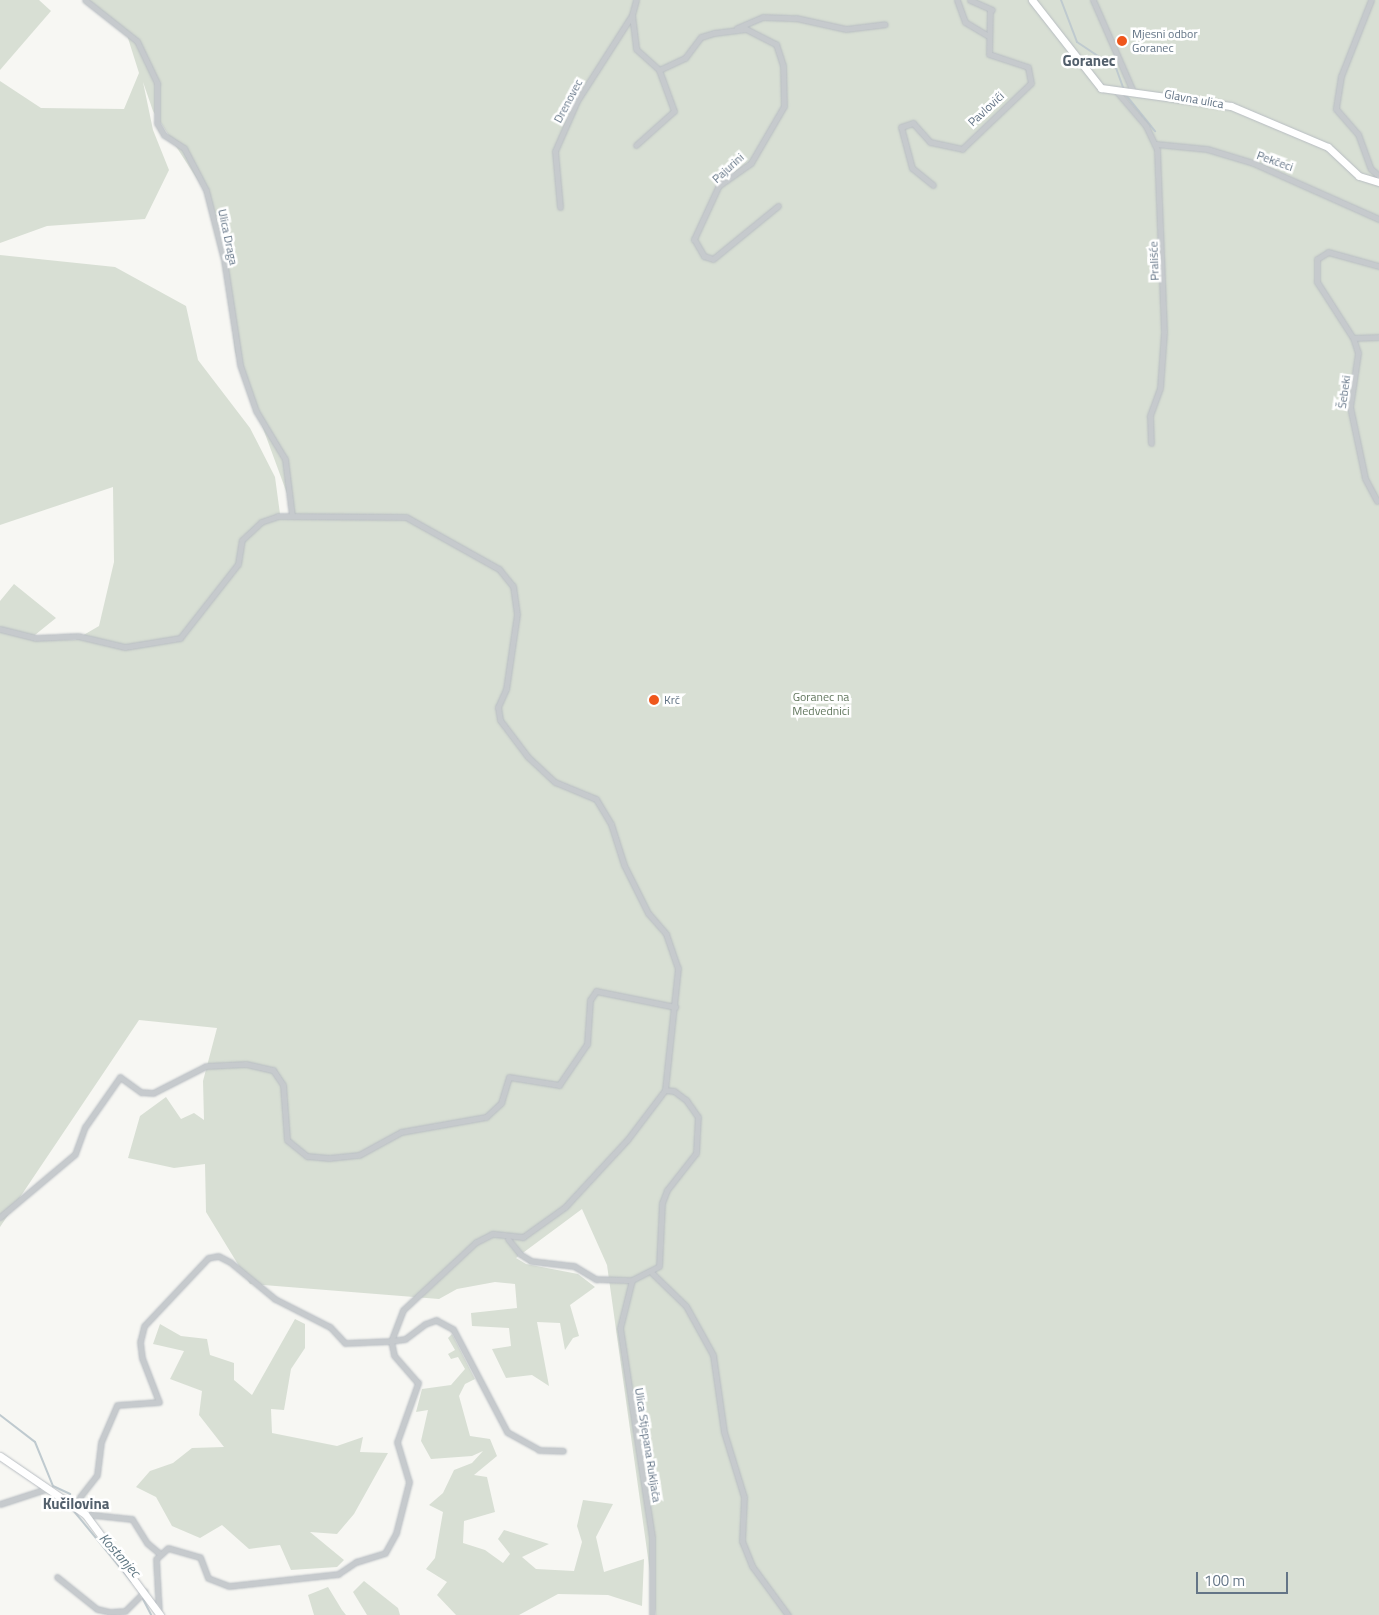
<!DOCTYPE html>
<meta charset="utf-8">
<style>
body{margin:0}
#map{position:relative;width:1379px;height:1615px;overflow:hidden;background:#f7f7f3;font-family:"Titillium Web",sans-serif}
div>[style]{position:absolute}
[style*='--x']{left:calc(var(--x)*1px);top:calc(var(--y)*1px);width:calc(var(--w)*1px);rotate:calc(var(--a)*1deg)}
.green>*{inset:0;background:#d8dfd4}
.stream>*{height:2px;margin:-1px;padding:0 1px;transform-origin:1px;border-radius:1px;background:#bfcacf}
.roads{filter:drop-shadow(0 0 1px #b8bdc2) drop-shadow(0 0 1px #b8bdc2)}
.street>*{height:5px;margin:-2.5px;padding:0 2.5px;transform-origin:2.5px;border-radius:2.5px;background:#c6cacd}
.secondary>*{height:7px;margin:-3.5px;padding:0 3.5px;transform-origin:3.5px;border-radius:3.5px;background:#fff}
.dots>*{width:14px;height:14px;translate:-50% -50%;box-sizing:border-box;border:2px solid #fff;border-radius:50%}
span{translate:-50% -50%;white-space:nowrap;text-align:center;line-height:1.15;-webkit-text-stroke:5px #fff;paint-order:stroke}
.poi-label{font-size:12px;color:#647587}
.left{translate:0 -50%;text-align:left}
.street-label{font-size:12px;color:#647587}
.park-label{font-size:12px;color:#63785f}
.water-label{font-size:14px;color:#5f7783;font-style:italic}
.quarter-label{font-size:15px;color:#525f6b;font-weight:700}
.scale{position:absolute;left:1196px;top:1572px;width:92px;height:22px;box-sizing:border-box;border:2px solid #647587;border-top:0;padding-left:6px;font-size:15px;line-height:18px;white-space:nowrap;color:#647587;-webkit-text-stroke:4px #fff;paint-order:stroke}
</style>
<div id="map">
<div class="green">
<i style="clip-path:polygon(0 0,39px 0,51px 11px,0 70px)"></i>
<i style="clip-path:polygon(85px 0,1379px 0,1379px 1615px,656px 1615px,607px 1265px,582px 1209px,516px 1258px,526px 1264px,578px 1274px,595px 1287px,570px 1305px,579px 1336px,573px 1338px,565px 1350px,560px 1323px,537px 1322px,549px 1386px,532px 1375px,506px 1378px,492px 1349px,511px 1346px,509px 1328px,472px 1326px,471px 1313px,517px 1308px,515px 1284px,495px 1282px,457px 1289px,439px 1299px,250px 1284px,206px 1212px,205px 1164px,174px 1168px,128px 1158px,140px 1116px,166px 1097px,181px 1119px,194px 1113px,204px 1120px,203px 1081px,217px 1028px,139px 1020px,0 1227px,0 601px,14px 584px,56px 618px,30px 639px,75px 640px,99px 626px,114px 562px,113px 487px,0 525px,0 255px,115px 267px,186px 306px,198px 360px,250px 428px,275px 477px,280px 514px,296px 518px,235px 352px,225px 256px,203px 188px,153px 111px,143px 82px,153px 130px,169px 170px,145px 219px,47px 226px,0 243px,0 81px,41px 108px,124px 109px,139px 73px,127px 35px)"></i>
<i style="clip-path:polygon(295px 1319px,305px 1324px,305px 1348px,291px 1369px,284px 1410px,271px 1409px,272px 1433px,337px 1446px,363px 1437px,360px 1452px,388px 1453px,354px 1514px,337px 1534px,310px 1532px,344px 1560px,337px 1567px,291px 1570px,280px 1545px,249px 1549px,222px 1525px,200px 1538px,172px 1526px,156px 1497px,136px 1487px,150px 1471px,173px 1463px,192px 1448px,224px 1447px,199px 1415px,202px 1391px,170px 1379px,184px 1351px,153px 1344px,160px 1324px,181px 1336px,207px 1339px,210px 1355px,234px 1363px,234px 1380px,252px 1395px)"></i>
<i style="clip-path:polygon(452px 1334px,475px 1379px,465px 1384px,459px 1396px,470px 1436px,490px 1439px,497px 1456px,474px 1475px,487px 1477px,495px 1512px,464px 1521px,463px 1543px,485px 1550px,503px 1563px,510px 1554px,498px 1539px,504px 1530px,549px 1544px,522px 1557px,536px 1569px,574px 1571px,582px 1542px,577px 1526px,583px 1500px,613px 1504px,596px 1537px,604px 1572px,644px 1559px,642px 1606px,608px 1595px,558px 1594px,519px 1615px,456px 1615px,437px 1595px,447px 1582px,426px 1569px,435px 1558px,443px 1512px,429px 1505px,443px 1493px,454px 1470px,472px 1463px,483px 1451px,472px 1456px,431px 1459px,421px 1441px,428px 1410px,416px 1412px,422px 1389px,451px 1385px,465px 1369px,458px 1357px,451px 1359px,448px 1354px,455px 1350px,448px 1338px)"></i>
<i style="clip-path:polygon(364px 1581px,398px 1608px,400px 1615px,367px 1615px,353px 1592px)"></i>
<i style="clip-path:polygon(328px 1587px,342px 1610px,346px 1615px,314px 1615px,308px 1595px)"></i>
</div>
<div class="stream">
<i style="--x:1061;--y:0;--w:45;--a:69.1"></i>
<i style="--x:1077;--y:42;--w:47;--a:33.7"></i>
<i style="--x:1116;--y:68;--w:23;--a:70"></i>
<i style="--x:1125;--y:94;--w:48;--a:51"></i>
<i style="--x:0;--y:1415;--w:44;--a:37.6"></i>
<i style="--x:35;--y:1442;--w:48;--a:67.8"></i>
<i style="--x:53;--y:1486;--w:19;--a:25"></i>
<i style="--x:73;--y:1510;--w:93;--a:50.7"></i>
<i style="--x:143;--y:1599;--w:18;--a:63"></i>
</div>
<div class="roads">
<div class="street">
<i style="--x:85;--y:0;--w:66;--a:38.3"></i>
<i style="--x:137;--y:41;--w:47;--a:64.5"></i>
<i style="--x:157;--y:83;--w:40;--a:90"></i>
<i style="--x:157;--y:123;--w:14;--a:60"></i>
<i style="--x:164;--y:135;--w:24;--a:33"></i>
<i style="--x:184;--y:148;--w:47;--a:62.4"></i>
<i style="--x:206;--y:190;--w:72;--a:75.6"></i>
<i style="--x:224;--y:260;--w:106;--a:81.3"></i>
<i style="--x:240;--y:365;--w:49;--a:70.8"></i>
<i style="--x:256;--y:411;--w:56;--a:58.9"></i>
<i style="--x:285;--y:459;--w:57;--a:83"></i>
<i style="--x:636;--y:0;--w:16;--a:105"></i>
<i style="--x:632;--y:15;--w:34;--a:83"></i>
<i style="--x:636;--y:49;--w:31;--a:42"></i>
<i style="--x:659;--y:70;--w:29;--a:-25"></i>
<i style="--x:685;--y:58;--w:26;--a:-53"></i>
<i style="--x:701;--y:37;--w:14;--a:-17"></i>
<i style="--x:714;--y:33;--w:32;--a:-7"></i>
<i style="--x:746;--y:29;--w:34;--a:27"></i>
<i style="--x:776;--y:44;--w:23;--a:72"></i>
<i style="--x:783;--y:66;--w:40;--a:88.6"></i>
<i style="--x:784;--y:106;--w:66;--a:120.1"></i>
<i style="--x:751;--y:163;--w:39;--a:145"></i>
<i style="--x:719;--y:185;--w:60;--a:114.8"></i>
<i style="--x:694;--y:239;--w:20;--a:60"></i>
<i style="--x:704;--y:256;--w:9;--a:18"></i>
<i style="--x:713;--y:259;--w:84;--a:-39.2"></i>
<i style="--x:957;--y:0;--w:23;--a:70"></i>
<i style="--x:965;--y:22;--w:26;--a:31"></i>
<i style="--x:970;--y:0;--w:24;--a:24"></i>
<i style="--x:1093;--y:0;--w:99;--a:66.3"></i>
<i style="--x:1371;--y:0;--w:82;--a:111.5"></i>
<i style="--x:1341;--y:76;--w:33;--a:99"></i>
<i style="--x:1336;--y:109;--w:33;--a:49"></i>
<i style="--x:1358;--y:134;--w:37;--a:70"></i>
<i style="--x:1371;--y:169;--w:11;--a:41"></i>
<i style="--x:737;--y:28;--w:28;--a:-23"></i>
<i style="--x:763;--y:17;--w:33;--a:2"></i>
<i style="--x:796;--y:18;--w:51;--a:12.4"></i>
<i style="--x:846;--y:29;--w:39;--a:-7"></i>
<i style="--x:1117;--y:92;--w:45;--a:49.5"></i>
<i style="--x:1146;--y:126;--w:26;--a:65"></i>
<i style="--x:1157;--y:150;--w:182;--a:87.8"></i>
<i style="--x:1164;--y:332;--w:56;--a:94.1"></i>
<i style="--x:1160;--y:388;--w:30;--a:110"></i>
<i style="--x:1150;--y:416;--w:27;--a:88"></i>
<i style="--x:1156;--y:144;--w:51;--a:5.6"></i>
<i style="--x:1207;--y:149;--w:48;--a:16.9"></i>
<i style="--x:1253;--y:163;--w:138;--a:24"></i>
<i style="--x:636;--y:145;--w:51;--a:-41.8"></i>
<i style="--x:674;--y:111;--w:44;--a:-110.1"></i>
<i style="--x:933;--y:185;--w:27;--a:-141"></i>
<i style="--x:912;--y:168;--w:42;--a:-105"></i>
<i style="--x:901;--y:127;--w:13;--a:-18"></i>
<i style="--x:913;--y:123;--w:25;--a:48"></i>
<i style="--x:930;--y:142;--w:33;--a:12"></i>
<i style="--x:962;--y:149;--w:95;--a:-43.7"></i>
<i style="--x:1031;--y:83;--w:16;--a:-101"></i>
<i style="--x:1028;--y:67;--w:41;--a:-161.6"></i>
<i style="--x:989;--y:54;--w:44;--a:-88.7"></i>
<i style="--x:560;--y:207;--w:56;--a:-95.1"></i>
<i style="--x:555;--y:151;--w:55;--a:-66.3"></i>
<i style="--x:577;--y:101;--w:102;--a:-57.4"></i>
<i style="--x:1353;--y:338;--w:67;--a:-122.7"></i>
<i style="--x:1317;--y:282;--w:23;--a:-90"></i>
<i style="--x:1317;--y:259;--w:13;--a:-32"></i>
<i style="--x:1328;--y:252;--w:53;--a:15.4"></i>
<i style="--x:1377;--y:501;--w:26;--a:-118"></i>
<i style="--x:1365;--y:478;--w:73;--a:-101.9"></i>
<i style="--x:1350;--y:407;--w:55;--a:-81.6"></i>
<i style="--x:1358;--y:353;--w:16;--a:-108"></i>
<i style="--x:1353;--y:338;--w:26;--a:-2"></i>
<i style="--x:0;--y:629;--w:36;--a:14"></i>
<i style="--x:35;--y:638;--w:43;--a:-2.7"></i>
<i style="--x:78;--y:636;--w:48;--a:13.2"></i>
<i style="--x:125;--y:647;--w:56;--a:-9.3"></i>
<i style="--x:180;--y:638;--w:94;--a:-51.9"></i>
<i style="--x:238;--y:564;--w:24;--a:-81"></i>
<i style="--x:242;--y:540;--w:26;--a:-43"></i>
<i style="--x:261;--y:522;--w:18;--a:-19"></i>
<i style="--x:278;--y:516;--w:128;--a:0.4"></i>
<i style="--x:406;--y:517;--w:107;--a:29.2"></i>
<i style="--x:499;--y:569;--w:22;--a:51"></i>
<i style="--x:513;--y:586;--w:28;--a:82"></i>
<i style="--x:517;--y:614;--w:76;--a:98.3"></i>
<i style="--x:506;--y:689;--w:20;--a:114"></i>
<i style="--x:498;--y:707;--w:13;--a:81"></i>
<i style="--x:500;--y:720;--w:46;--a:52.9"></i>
<i style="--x:528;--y:757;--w:37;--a:43"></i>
<i style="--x:555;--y:782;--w:44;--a:22.5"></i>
<i style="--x:596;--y:799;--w:29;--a:59"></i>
<i style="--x:611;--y:824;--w:43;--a:72.4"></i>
<i style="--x:624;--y:865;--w:54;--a:63.4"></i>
<i style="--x:648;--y:913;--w:28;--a:49"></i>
<i style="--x:666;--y:934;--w:36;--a:71"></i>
<i style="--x:678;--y:968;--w:123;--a:96.1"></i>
<i style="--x:665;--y:1090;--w:63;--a:127.2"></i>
<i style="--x:627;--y:1140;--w:91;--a:132.8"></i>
<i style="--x:565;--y:1207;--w:52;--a:144.5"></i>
<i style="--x:523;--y:1237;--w:31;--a:-174"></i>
<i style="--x:492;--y:1234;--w:18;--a:153"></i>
<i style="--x:476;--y:1242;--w:100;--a:137"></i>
<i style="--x:403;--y:1310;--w:33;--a:111"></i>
<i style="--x:391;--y:1341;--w:46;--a:177.5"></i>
<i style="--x:345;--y:1343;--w:22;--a:-133"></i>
<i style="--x:330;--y:1327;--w:62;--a:-153"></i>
<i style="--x:275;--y:1299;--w:58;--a:-140.6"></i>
<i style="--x:230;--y:1262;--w:13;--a:-153"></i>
<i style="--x:218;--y:1256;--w:10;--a:169"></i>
<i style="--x:208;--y:1258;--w:93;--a:133.3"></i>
<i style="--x:144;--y:1326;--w:16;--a:104"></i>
<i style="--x:140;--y:1342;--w:16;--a:83"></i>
<i style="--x:142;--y:1358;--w:47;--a:68.9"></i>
<i style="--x:159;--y:1402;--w:42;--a:175.9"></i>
<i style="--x:117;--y:1405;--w:40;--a:113.4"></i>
<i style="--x:101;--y:1442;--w:33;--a:97"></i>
<i style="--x:97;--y:1475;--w:28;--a:128"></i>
<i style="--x:80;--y:1497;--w:11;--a:105"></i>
<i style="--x:0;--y:1217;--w:98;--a:-40"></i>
<i style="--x:75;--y:1154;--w:29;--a:-70"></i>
<i style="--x:85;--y:1127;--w:61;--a:-55"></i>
<i style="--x:120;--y:1077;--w:26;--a:36"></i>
<i style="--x:141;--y:1092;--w:12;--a:5"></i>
<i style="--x:153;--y:1093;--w:59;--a:-27"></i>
<i style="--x:206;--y:1066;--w:40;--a:-2.9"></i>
<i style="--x:246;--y:1064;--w:28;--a:13"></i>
<i style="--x:273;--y:1070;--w:18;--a:56"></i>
<i style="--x:283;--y:1085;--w:55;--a:85.8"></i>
<i style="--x:287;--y:1140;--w:26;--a:39"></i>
<i style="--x:307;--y:1156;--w:22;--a:5"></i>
<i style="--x:329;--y:1158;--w:30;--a:-6"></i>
<i style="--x:359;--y:1155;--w:48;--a:-28.7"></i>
<i style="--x:401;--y:1132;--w:86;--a:-10"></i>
<i style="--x:486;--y:1117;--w:21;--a:-43"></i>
<i style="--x:501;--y:1103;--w:27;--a:-73"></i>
<i style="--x:509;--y:1077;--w:51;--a:9.1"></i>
<i style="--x:559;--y:1085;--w:50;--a:-55.7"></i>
<i style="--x:587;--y:1044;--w:44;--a:-86.1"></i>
<i style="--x:590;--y:1000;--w:11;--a:-56"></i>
<i style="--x:596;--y:991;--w:81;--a:11.4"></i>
<i style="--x:508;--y:1239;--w:19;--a:51"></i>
<i style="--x:520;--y:1254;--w:13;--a:32"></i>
<i style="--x:531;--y:1261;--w:43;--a:6.6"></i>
<i style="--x:574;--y:1266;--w:26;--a:31"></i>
<i style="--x:596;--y:1279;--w:36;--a:2"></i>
<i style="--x:652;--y:1273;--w:47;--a:44.1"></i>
<i style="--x:686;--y:1306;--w:56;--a:61.1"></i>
<i style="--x:713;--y:1355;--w:78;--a:81.9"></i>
<i style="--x:724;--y:1432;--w:68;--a:72.9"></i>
<i style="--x:744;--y:1497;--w:44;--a:92.6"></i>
<i style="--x:742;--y:1541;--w:27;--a:68"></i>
<i style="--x:752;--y:1566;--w:61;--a:53.7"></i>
<i style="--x:0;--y:1504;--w:48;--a:-18.1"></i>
<i style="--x:85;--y:1514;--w:47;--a:6.1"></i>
<i style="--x:132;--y:1519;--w:28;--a:58"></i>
<i style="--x:147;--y:1543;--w:16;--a:40"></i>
<i style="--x:57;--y:1577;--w:51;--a:38.7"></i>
<i style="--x:97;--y:1609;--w:13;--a:13"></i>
<i style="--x:110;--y:1612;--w:15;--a:-4"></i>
<i style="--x:125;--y:1611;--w:28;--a:-45"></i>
<i style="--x:159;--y:1614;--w:55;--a:-93.1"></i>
<i style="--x:156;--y:1559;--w:16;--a:-43"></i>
<i style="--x:168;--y:1548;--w:33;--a:16"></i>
<i style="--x:200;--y:1557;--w:22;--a:69"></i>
<i style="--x:208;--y:1578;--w:22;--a:21"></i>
<i style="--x:229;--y:1586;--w:110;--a:-6.3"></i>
<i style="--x:338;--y:1574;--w:22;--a:-34"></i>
<i style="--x:356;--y:1562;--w:30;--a:-17"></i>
<i style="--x:385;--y:1553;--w:23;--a:-61"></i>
<i style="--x:396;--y:1533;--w:53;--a:-75.7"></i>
<i style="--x:409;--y:1482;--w:42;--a:-106.7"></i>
<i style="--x:397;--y:1442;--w:63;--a:-70.4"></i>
<i style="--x:418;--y:1383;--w:37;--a:-131"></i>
<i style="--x:394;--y:1355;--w:14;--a:-102"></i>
<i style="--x:391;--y:1341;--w:14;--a:-8"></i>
<i style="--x:405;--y:1339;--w:25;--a:-37"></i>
<i style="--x:425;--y:1324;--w:12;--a:-20"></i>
<i style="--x:436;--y:1320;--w:19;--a:28"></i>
<i style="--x:453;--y:1329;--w:116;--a:62.3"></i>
<i style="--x:507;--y:1432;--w:37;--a:29"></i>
<i style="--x:539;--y:1450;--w:24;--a:2"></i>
<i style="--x:652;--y:1615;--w:78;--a:-90"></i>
<i style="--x:652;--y:1537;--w:211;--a:-98.7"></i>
<i style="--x:620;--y:1328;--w:49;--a:-76"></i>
<i style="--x:632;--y:1280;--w:30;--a:-27"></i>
<i style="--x:659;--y:1266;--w:63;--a:-87.3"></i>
<i style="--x:662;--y:1203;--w:14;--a:-69"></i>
<i style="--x:667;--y:1190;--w:47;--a:-51.9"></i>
<i style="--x:696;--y:1153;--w:36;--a:-87"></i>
<i style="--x:698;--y:1117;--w:21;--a:-125"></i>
<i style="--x:686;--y:1100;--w:15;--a:-143"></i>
<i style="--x:674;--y:1091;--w:9;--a:-174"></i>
</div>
<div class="secondary">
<i style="--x:1032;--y:0;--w:112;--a:51.9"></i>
<i style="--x:1101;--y:88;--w:131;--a:7.9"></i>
<i style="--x:1231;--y:106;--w:105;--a:22.9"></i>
<i style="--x:1328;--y:147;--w:42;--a:43.1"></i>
<i style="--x:1359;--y:176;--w:21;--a:17"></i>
<i style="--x:0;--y:1456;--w:103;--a:34.3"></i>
<i style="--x:85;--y:1514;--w:126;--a:53.4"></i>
</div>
</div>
<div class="dots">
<i style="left:1122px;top:41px;background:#ef571c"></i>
<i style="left:654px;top:700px;background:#ef571c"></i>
</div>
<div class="poi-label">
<span class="left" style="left:1132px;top:41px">Mjesni odbor<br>Goranec</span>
<span class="left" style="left:664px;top:700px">Krč</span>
</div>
<div class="street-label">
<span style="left:1194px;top:99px;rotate:10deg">Glavna ulica</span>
<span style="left:568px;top:101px;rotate:-62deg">Drenovec</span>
<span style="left:986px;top:109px;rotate:-43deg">Pavlovići</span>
<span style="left:1275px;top:161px;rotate:20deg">Pekčeci</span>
<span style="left:728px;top:168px;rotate:-42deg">Pajurini</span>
<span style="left:228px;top:237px;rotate:78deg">Ulica Draga</span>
<span style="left:1154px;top:261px;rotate:-92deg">Prališće</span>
<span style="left:1344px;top:392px;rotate:-82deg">Šebeki</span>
<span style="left:648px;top:1445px;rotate:81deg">Ulica Stjepana Rukljača</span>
</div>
<div class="park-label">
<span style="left:821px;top:704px">Goranec na<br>Medvednici</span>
</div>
<div class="water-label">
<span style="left:120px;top:1555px;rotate:48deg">Kostanjec</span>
</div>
<div class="quarter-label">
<span style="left:1089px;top:61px">Goranec</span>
<span style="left:76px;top:1504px">Kučilovina</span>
</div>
<div class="scale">100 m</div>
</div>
